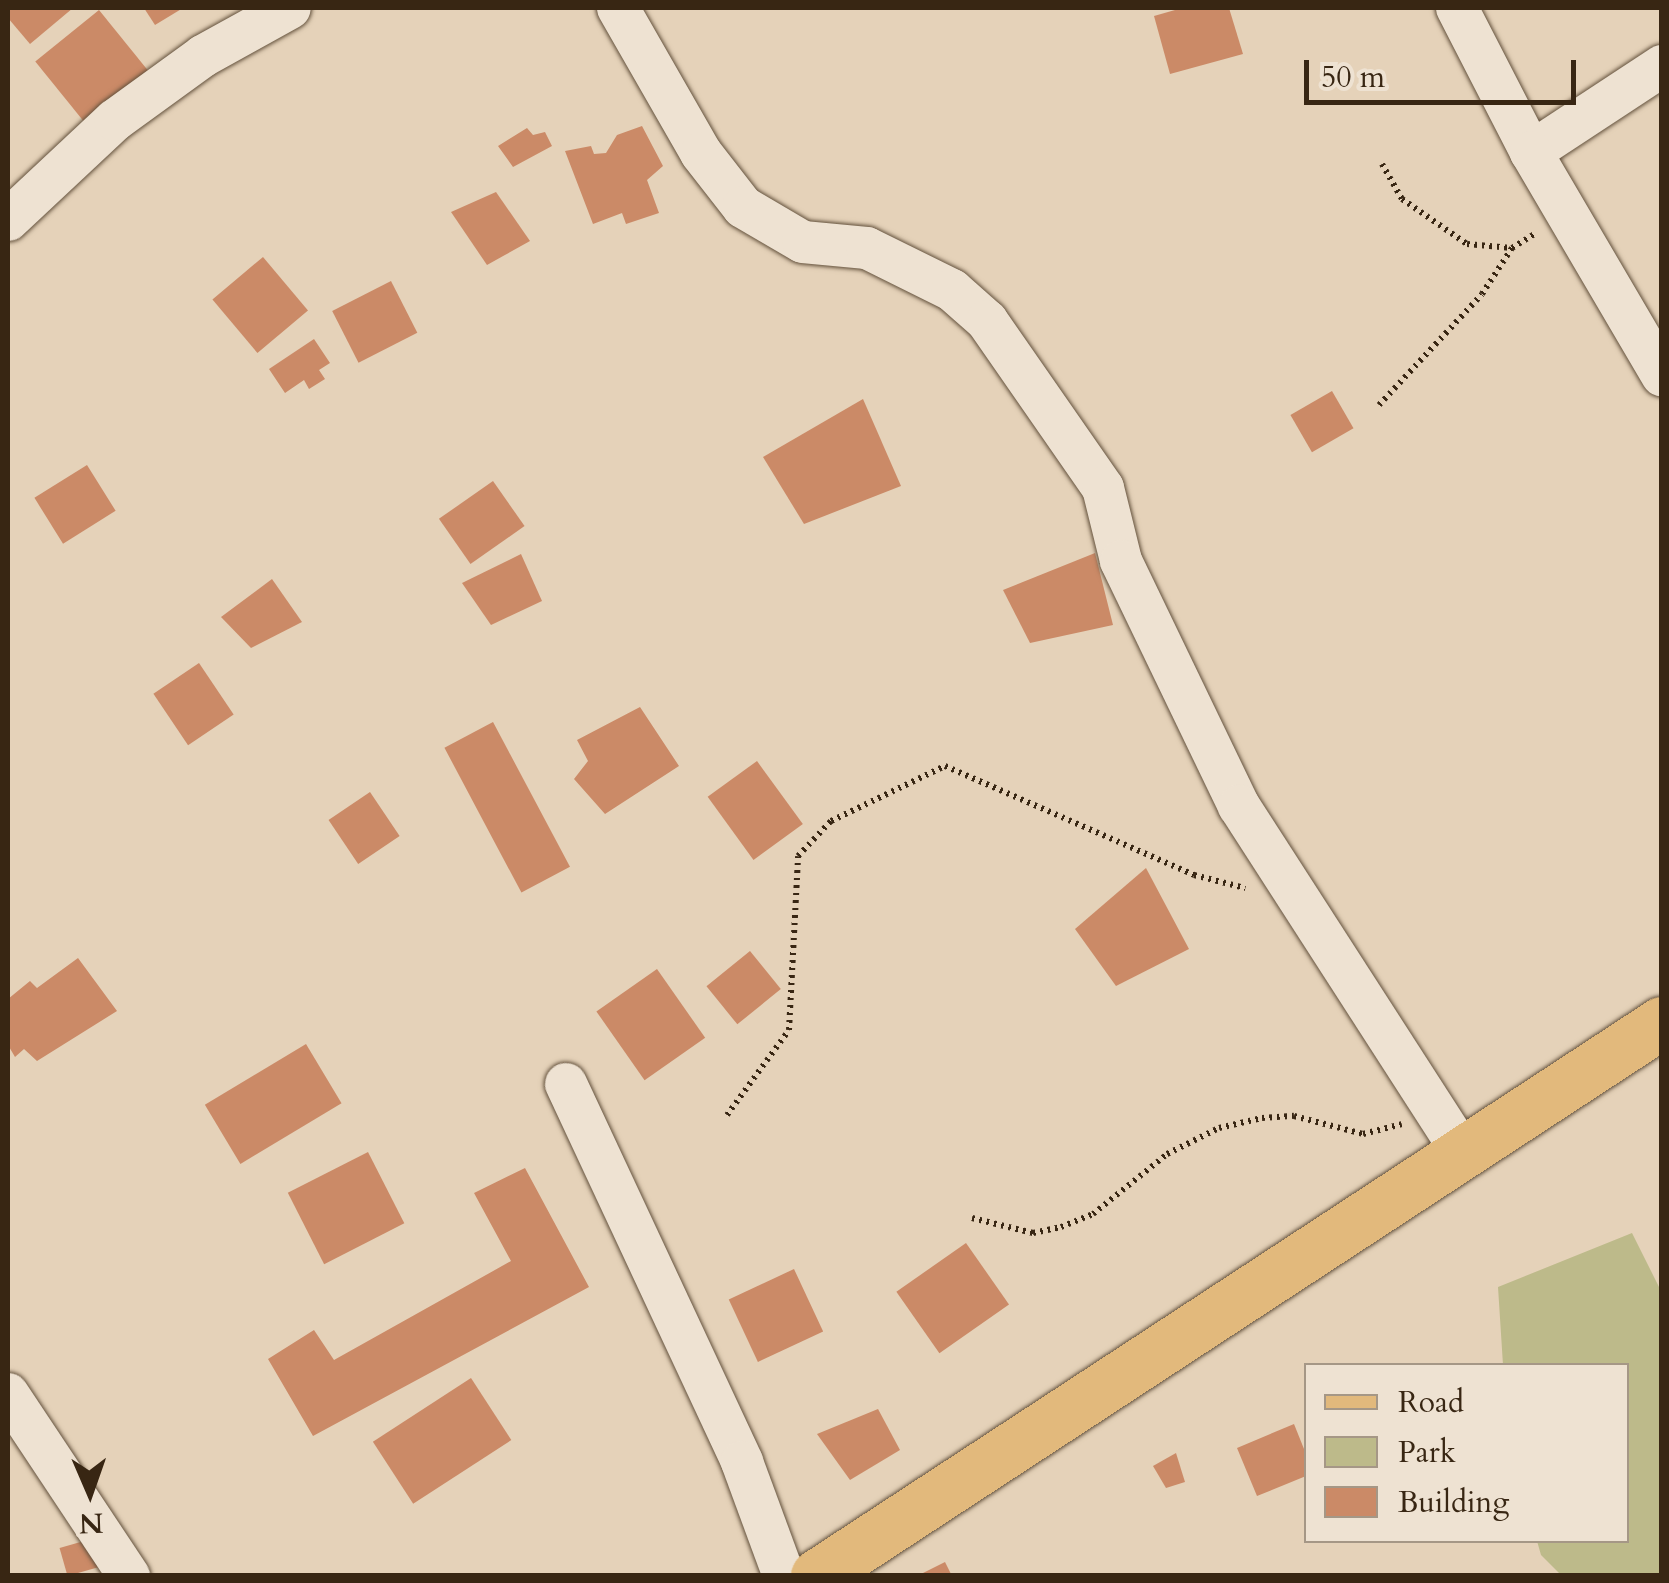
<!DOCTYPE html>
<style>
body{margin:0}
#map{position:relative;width:1669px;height:1583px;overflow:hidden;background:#e5d2b9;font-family:Cardo,serif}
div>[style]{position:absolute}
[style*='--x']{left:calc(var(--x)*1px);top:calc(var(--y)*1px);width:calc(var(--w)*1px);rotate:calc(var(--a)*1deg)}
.green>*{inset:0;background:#bdba8a}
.building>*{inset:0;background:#cb8a67;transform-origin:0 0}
.path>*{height:6px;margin-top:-3px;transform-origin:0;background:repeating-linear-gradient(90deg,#382613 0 2.5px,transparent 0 7.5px)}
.roads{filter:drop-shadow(0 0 2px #63513c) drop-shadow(0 0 2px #63513c)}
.minor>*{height:42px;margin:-21px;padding:0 21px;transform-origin:21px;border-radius:21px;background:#eee2d2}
.major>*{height:52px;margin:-26px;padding:0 26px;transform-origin:26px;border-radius:26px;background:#e2b97c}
span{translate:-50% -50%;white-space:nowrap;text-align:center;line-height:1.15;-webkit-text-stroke:8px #eee2d2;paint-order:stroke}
.frame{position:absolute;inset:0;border:10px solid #382613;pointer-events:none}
.legend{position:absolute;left:1304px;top:1363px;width:325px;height:180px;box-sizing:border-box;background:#eee2d2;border:2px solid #a59786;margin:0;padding:12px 18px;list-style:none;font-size:30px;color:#382613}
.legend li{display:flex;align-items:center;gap:20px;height:50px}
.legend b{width:50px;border:2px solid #a59786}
.north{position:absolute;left:40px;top:1443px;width:100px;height:100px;-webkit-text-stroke:8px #eee2d2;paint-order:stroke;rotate:178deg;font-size:28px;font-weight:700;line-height:40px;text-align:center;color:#382613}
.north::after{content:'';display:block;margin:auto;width:35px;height:45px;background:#382613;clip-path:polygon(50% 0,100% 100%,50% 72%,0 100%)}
.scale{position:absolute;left:1304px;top:60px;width:272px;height:45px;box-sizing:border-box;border:5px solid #382613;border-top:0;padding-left:12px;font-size:30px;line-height:35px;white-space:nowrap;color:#382613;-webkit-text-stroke:8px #eee2d2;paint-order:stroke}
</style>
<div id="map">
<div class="green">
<i style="clip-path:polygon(1632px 1233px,1661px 1291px,1661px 1575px,1561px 1575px,1541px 1555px,1537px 1541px,1626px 1540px,1626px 1366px,1503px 1365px,1498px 1287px)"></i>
</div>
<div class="building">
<i style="clip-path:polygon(8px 8px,73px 8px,30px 44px,8px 18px)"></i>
<i style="clip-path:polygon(144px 8px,183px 8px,155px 25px)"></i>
<i style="clip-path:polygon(1182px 8px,1229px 8px,1243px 54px,1170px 74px,1154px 16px)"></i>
<i style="left:99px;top:10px;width:82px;height:82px;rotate:51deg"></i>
<i style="clip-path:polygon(642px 126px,663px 166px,647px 180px,659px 213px,626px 224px,622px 213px,593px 224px,565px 151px,591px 146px,594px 154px,606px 153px,617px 135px)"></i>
<i style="clip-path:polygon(527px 128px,533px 135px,545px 132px,552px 146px,513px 167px,498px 146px)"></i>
<i style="clip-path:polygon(496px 192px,530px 241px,487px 265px,451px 212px)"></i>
<i style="left:263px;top:257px;width:70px;height:66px;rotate:50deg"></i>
<i style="left:391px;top:281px;width:58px;height:66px;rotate:63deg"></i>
<i style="clip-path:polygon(314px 339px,330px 363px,319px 370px,325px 379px,309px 389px,304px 380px,285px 393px,269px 369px)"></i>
<i style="left:1332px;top:391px;width:43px;height:48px;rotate:60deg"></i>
<i style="clip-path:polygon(863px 399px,901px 486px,804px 524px,763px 457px)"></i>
<i style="left:87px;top:465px;width:54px;height:62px;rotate:58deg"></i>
<i style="left:493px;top:481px;width:55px;height:66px;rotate:55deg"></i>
<i style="clip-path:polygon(1095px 553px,1113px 625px,1030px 643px,1003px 590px)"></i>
<i style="clip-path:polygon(521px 554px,542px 601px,491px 625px,462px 583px)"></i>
<i style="clip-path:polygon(272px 579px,302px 622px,251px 648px,221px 617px)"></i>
<i style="left:199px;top:663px;width:62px;height:55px;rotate:56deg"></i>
<i style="clip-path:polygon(640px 707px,679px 766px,605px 814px,574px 779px,588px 761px,577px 740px)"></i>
<i style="left:493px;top:722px;width:164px;height:55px;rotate:62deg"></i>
<i style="left:757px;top:761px;width:78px;height:61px;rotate:54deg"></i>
<i style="left:370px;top:792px;width:53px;height:50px;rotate:56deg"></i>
<i style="clip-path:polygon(1146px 868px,1189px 949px,1116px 986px,1075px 929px)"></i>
<i style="left:750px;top:951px;width:49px;height:56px;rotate:51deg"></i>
<i style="clip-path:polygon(78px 958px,117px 1011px,37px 1061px,24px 1049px,15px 1057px,8px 1045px,8px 999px,30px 981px,37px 988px)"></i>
<i style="left:657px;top:969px;width:84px;height:74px;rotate:55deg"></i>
<i style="left:306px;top:1044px;width:69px;height:118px;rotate:59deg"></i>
<i style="left:368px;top:1152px;width:80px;height:90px;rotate:63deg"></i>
<i style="clip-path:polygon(525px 1168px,589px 1287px,313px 1436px,268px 1359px,314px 1330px,334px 1360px,511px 1261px,474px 1193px)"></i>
<i style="left:966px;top:1243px;width:75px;height:85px;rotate:55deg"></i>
<i style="left:794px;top:1269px;width:69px;height:72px;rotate:65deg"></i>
<i style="left:471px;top:1378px;width:74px;height:117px;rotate:57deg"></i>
<i style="clip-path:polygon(878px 1409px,900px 1450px,850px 1480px,817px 1434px)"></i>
<i style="clip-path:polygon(1294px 1424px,1306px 1454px,1306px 1476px,1257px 1496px,1237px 1448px)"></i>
<i style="clip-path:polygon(1176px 1453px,1185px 1482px,1166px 1488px,1153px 1466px)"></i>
<i style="left:98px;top:1537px;width:29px;height:40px;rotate:74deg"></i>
<i style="clip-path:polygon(945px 1562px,952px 1576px,917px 1576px)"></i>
</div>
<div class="path">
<i style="--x:1382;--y:164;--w:40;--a:60.3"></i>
<i style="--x:1402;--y:199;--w:79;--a:34.7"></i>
<i style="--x:1467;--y:244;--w:45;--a:5.1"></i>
<i style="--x:1512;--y:248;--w:26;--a:-32"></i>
<i style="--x:1379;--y:405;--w:151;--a:-47.1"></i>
<i style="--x:1482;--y:294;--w:55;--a:-56.9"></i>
<i style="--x:727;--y:1115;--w:105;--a:-53.9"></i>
<i style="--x:789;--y:1030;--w:174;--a:-87"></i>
<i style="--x:798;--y:856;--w:48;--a:-46.7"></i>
<i style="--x:831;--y:821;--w:127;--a:-25.8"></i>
<i style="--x:945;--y:766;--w:272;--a:23.6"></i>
<i style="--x:1194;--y:875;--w:53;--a:14.3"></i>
<i style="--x:972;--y:1218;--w:63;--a:13.8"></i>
<i style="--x:1033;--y:1233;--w:29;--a:-12"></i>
<i style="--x:1061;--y:1227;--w:35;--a:-22"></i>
<i style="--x:1093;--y:1214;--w:95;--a:-39"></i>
<i style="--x:1167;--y:1154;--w:58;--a:-26.6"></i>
<i style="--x:1219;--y:1128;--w:44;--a:-13.1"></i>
<i style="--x:1262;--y:1118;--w:32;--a:-4"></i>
<i style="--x:1294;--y:1116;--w:71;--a:14.6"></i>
<i style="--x:1363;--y:1134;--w:40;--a:-14.4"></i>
</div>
<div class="roads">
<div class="minor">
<i style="--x:618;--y:8;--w:167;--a:60.2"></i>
<i style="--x:701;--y:153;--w:68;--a:52.1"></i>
<i style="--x:743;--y:207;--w:69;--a:30.3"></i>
<i style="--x:803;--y:242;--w:64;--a:5.4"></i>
<i style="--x:867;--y:248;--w:95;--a:26.3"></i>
<i style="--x:952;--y:290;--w:47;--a:41.5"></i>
<i style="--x:987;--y:321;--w:203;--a:55.2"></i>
<i style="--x:1103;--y:488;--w:75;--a:76.1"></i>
<i style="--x:1121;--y:561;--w:272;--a:64.3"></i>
<i style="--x:1239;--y:806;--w:412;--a:57.2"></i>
<i style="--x:1457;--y:8;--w:162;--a:62.8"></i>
<i style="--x:1662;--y:66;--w:157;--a:146.7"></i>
<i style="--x:1531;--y:152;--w:259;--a:59.6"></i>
<i style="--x:8;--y:220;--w:146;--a:-43.1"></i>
<i style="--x:115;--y:120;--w:109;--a:-36"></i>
<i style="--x:203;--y:56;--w:99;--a:-28.9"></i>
<i style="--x:566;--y:1084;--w:417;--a:65"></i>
<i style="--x:742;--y:1462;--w:121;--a:69.8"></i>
<i style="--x:8;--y:1394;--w:219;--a:56.4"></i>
</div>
<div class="major">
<i style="--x:817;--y:1576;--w:1010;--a:-33.2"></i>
</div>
</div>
<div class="frame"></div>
<ul class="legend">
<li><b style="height:12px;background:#e2b97c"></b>Road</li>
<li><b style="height:28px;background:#bdba8a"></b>Park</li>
<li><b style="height:28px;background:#cb8a67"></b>Building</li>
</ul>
<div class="north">N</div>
<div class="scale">50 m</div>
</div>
